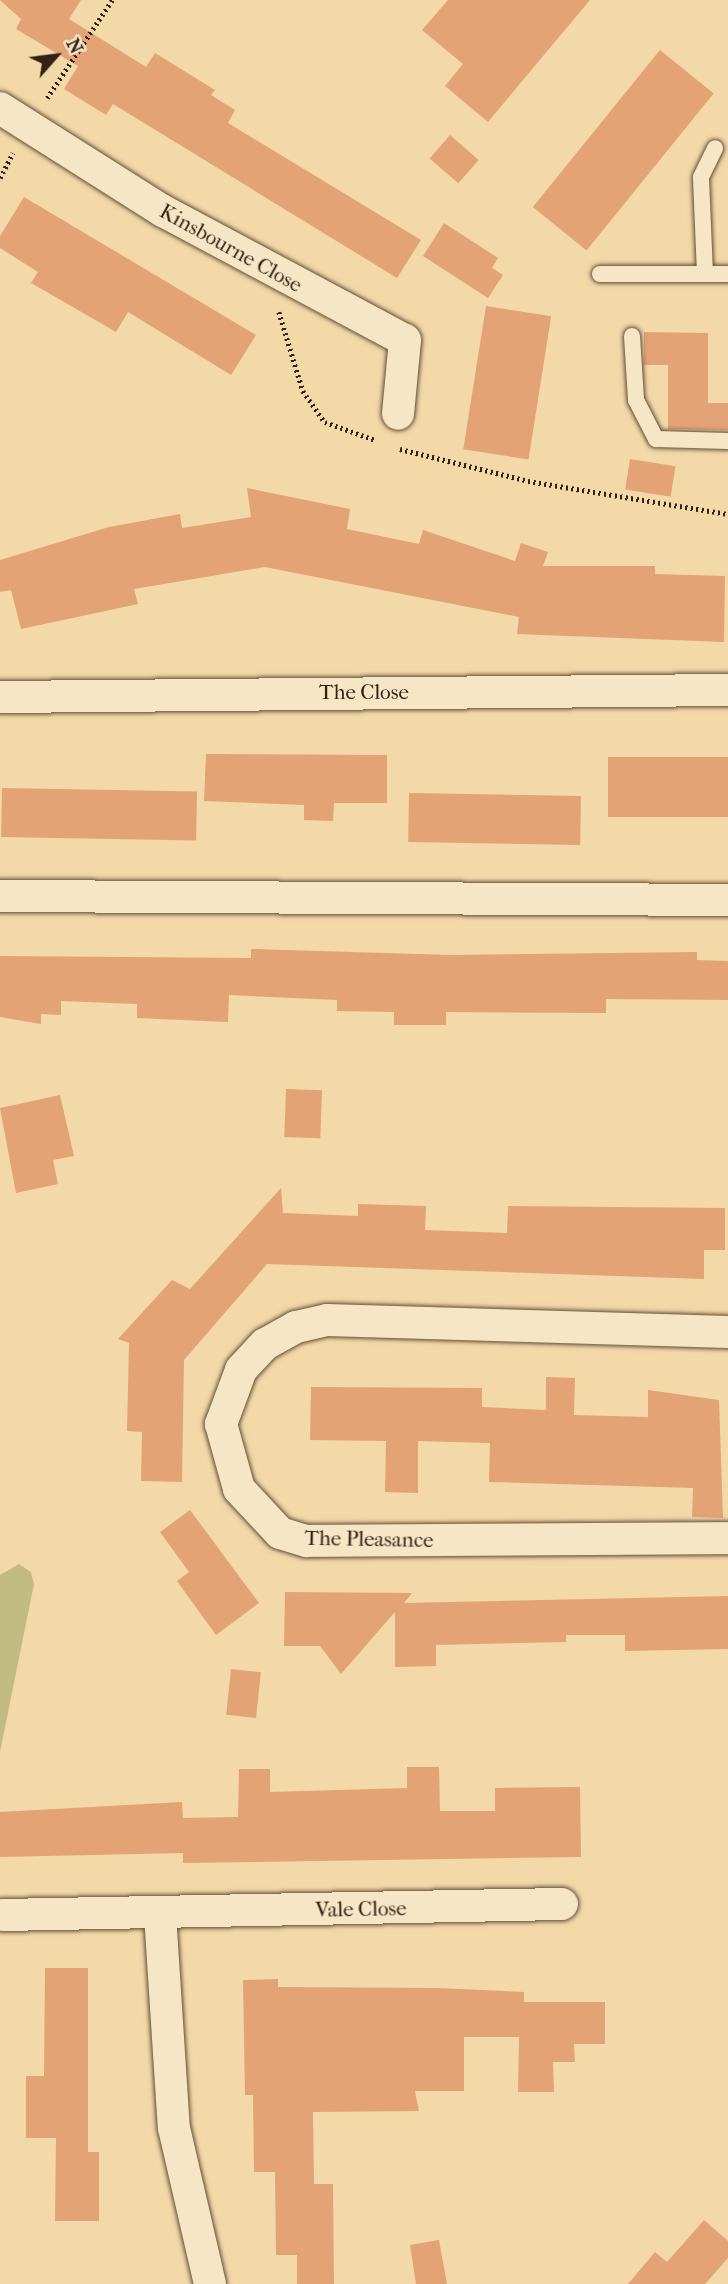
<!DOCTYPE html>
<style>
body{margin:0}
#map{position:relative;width:728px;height:2284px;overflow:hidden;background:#f3d8a8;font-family:"IM FELL French Canon",serif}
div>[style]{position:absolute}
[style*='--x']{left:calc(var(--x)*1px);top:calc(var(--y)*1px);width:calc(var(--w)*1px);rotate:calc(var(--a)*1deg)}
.green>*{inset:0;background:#c2bc83}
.building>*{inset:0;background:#e3a376;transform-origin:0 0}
.path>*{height:4.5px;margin-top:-2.25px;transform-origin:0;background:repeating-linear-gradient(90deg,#322114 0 2px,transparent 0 5.5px)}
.roads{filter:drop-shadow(0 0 2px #624f39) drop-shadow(0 0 2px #624f39)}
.lane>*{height:16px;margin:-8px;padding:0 8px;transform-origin:8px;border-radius:8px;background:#f7e6c6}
.street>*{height:32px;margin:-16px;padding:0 16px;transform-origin:16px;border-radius:16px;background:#f7e6c6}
span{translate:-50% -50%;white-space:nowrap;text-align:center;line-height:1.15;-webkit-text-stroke:5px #f7e6c6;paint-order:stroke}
.street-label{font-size:21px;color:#322114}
.north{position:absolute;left:21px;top:21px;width:70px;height:70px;-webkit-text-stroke:5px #f7e6c6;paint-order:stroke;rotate:62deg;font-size:19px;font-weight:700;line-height:28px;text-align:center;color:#322114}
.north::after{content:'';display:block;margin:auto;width:24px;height:32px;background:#322114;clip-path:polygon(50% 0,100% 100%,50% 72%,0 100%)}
</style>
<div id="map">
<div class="green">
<i style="clip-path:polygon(19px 1564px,31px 1572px,34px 1584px,0 1752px,0 1575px)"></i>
</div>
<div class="building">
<i style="clip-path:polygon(0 0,81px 0,69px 19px,146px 67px,155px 53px,215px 90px,211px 95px,235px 110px,228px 123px,421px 240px,397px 278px,113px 104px,106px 115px,64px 89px,78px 66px,16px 29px,21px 19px)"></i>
<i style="clip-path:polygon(448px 0,590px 0,488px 122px,445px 86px,463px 64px,422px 30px)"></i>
<i style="left:660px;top:50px;width:69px;height:202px;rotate:39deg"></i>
<i style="left:450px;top:135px;width:38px;height:31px;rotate:41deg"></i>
<i style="clip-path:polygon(24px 197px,256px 335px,231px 375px,128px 312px,116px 332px,31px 283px,38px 272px,0 248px,0 236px)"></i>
<i style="clip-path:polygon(444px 223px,498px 258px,492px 268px,503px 275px,488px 298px,423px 256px)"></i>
<i style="left:486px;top:306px;width:66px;height:145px;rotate:9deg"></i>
<i style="clip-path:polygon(644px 332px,708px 333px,708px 403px,728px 403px,728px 430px,668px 429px,668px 365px,644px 365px)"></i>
<i style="left:630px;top:459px;width:46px;height:31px;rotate:9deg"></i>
<i style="clip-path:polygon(247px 488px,350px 509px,347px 529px,419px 544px,423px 530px,515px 561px,521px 543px,548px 552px,543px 566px,655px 566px,655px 574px,725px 576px,724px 642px,517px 634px,519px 617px,265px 567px,134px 589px,138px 604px,21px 629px,11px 590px,0 592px,0 560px,109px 527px,180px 514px,182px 528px,251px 517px)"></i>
<i style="clip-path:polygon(206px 754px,387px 755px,387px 803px,334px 803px,333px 821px,304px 820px,304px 805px,204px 801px)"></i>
<i style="left:608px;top:757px;width:120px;height:60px"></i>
<i style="left:2px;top:788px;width:195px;height:49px;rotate:1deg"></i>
<i style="left:409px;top:793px;width:172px;height:49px;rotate:1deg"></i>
<i style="clip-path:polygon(251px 949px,450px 955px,697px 952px,697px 960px,728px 961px,728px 1000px,606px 999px,606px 1013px,446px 1012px,446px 1025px,394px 1025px,394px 1012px,337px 1011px,337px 1000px,229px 995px,228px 1022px,137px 1018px,137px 1004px,61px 1001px,61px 1015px,41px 1014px,41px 1024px,0 1017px,0 956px,251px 958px)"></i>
<i style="left:286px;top:1089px;width:36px;height:48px;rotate:2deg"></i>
<i style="clip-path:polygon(60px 1095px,74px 1156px,53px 1160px,58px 1184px,16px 1193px,0 1108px)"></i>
<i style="clip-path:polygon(281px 1188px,283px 1213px,358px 1216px,358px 1204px,426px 1206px,425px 1230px,507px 1233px,508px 1206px,725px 1208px,725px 1250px,704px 1250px,704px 1279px,267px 1264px,184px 1360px,182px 1482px,141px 1481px,142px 1432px,127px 1431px,129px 1343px,118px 1339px,172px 1280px,190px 1289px)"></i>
<i style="clip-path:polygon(546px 1377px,575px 1378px,574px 1415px,648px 1417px,648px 1390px,719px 1400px,723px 1518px,692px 1517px,693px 1488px,489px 1482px,490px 1443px,418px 1441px,418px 1493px,385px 1492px,386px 1441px,310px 1440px,311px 1387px,482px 1388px,482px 1407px,546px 1410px)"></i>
<i style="clip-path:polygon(190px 1510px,259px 1603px,216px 1635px,177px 1581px,189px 1572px,160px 1532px)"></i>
<i style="clip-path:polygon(285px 1592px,412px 1593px,404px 1603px,728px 1596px,728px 1649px,625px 1651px,625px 1635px,566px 1635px,566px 1642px,436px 1645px,436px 1666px,395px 1667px,395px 1612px,341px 1674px,320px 1646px,284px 1646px)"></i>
<i style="left:231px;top:1669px;width:30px;height:46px;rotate:6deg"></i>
<i style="clip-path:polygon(407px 1767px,439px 1767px,440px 1811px,495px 1811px,495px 1788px,580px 1787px,581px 1857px,183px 1863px,183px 1853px,0 1857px,0 1812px,182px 1802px,183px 1818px,238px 1817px,239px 1769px,270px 1769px,270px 1792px,407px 1788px)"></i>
<i style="clip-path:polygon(45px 1968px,88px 1968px,88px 2152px,99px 2152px,99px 2221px,55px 2221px,56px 2138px,26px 2138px,26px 2076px,44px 2076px)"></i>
<i style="clip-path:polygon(278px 1979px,278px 1987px,438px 1988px,524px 1992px,524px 2002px,605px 2002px,605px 2044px,574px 2044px,575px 2062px,553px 2062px,554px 2092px,518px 2092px,519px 2037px,464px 2037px,464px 2091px,415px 2091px,419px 2111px,313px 2112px,314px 2184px,333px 2184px,334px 2284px,297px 2284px,297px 2255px,276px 2255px,275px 2172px,254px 2172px,253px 2095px,245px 2095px,243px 1980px)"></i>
<i style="clip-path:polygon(704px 2220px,728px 2241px,728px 2258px,705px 2284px,628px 2284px,655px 2252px,667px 2262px)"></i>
<i style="clip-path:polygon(439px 2240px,447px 2284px,416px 2284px,410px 2245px)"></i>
</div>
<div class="path">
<i style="--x:47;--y:98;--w:118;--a:-56.4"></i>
<i style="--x:0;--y:178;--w:28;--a:-63"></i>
<i style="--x:279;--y:312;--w:83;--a:73.1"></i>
<i style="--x:303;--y:391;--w:38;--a:55"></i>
<i style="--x:325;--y:422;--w:53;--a:19.8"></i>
<i style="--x:400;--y:449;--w:132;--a:14"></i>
<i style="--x:528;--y:481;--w:203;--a:9.4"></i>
</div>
<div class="roads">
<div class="lane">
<i style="--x:600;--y:274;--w:128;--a:0"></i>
<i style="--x:705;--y:274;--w:97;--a:-92.4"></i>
<i style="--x:701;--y:177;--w:32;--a:-64"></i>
<i style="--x:632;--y:336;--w:64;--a:86.4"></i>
<i style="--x:636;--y:400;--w:44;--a:62.9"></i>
<i style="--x:656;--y:439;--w:72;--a:1.6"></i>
</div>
<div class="street">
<i style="--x:0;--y:108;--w:193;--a:32.3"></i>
<i style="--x:163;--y:211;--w:274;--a:28.1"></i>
<i style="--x:405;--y:340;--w:74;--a:95.4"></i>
<i style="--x:0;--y:697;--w:728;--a:-0.55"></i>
<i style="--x:0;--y:896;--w:728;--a:0.31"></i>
<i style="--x:728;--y:1332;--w:401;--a:-178.3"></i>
<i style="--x:327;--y:1320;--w:32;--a:167"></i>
<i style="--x:296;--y:1327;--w:35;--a:151"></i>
<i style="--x:265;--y:1344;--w:35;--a:133"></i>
<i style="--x:241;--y:1370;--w:58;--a:110.3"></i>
<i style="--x:221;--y:1424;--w:67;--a:74.5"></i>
<i style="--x:239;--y:1489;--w:60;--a:47"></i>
<i style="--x:280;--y:1533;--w:28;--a:17"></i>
<i style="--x:307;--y:1541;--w:421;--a:-0.4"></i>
<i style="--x:160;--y:1914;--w:214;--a:86.3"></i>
<i style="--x:174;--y:2128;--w:160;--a:77"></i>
<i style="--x:3;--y:1915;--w:559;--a:-1.13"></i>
</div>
</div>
<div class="street-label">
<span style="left:231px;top:248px;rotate:29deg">Kinsbourne Close</span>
<span style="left:364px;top:692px">The Close</span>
<span style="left:369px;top:1539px;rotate:1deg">The Pleasance</span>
<span style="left:361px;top:1909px;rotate:-1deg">Vale Close</span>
</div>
<div class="north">N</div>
</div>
